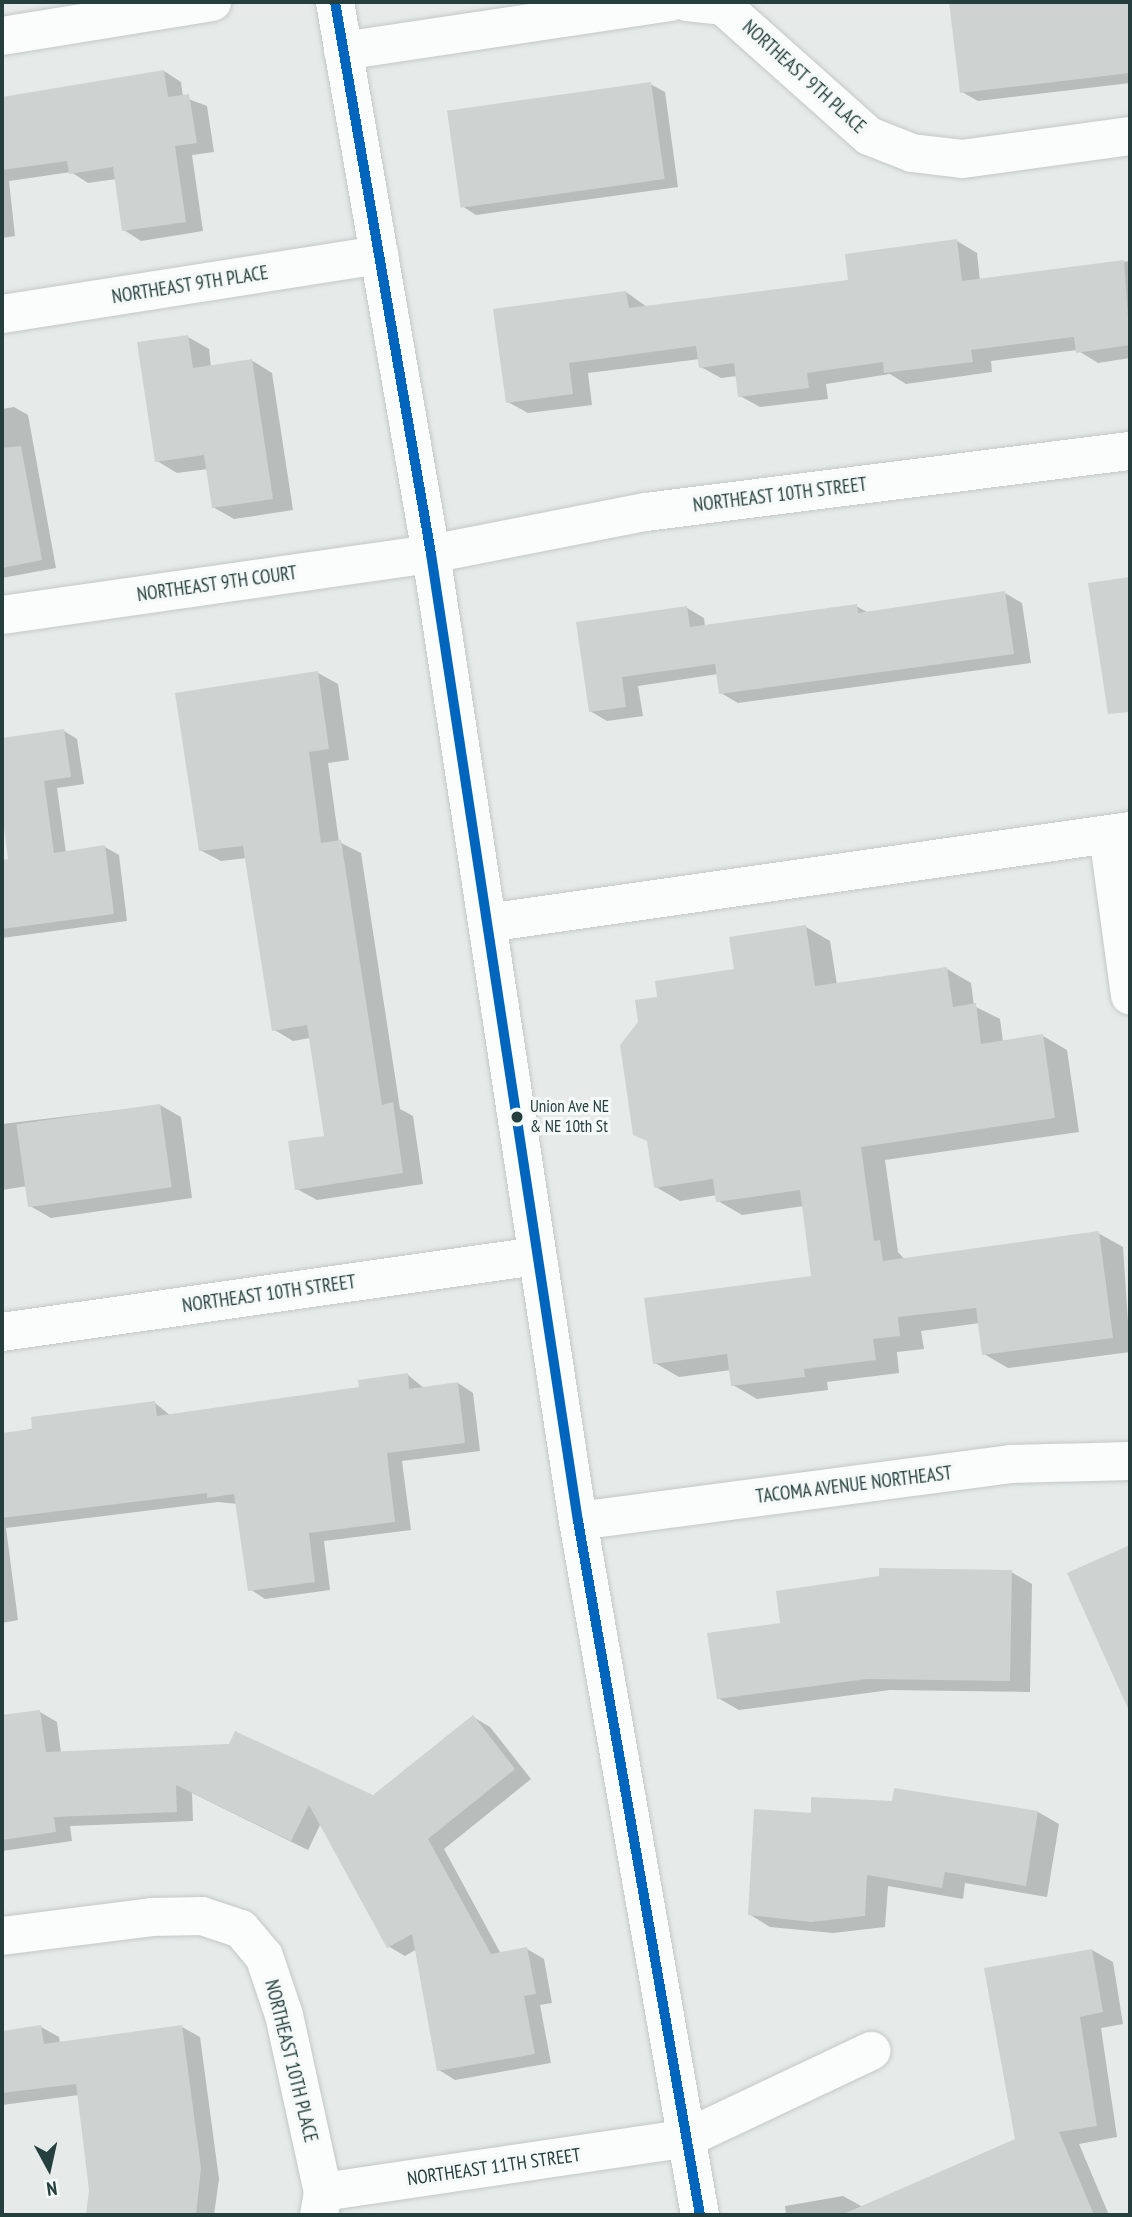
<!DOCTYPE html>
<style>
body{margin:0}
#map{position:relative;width:1132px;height:2217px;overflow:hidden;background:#e6ebea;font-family:"PT Sans Narrow",sans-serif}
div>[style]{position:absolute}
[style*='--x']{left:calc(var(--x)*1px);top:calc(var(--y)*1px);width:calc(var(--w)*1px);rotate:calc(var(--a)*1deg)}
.shadow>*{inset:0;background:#0003}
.building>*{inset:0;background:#ced2d1;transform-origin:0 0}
.roads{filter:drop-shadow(0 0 2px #c3c8c7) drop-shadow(0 0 2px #c3c8c7)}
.minor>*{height:38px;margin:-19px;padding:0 19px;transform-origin:19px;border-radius:19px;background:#fbfcfc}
.bus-1>*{height:10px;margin:-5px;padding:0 5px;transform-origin:5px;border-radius:5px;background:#0065bd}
.dots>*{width:19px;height:19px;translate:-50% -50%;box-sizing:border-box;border:4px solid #f5faf8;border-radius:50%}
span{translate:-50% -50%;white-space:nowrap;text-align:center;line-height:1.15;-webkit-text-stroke:6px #f5faf8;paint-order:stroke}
.bus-label{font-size:17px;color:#243f3d}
.left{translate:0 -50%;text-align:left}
.street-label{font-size:19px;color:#243f3d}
.frame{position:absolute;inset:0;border:4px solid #243f3d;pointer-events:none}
.north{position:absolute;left:14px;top:2133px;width:70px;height:70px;-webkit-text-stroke:5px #f5faf8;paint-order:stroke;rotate:172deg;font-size:19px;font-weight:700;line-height:28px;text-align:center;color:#243f3d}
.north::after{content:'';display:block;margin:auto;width:24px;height:32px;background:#243f3d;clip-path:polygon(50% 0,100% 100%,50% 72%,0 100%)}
</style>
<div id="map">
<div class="shadow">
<i style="clip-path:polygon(951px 2px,1130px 2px,1130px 83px,978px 101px,962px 92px)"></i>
<i style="clip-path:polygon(164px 71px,181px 82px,183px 97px,207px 106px,214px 152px,192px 155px,203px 231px,141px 241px,124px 230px,116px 179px,88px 183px,71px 172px,9px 181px,15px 236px,2px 238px,2px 98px)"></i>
<i style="clip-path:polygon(650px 84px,665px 92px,678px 187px,476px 215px,462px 206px)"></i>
<i style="clip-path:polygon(957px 241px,977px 253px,980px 281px,1130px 261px,1130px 358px,1098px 363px,1077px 350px,991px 361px,992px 372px,906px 384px,890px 374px,826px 384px,828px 399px,760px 407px,740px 396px,737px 376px,721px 378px,701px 367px,700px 359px,588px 373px,592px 405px,528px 413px,508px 402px,626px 292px,647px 307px,850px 282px)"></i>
<i style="clip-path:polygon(188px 337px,209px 349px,211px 367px,251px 360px,272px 373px,293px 510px,234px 519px,213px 507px,208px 469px,177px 473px,157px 461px)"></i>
<i style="clip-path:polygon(14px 407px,28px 415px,56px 568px,2px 578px,2px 409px)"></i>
<i style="clip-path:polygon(1005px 593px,1022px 603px,1031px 663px,738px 703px,721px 693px,718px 674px,638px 686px,643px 716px,607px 721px,590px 711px,578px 623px,687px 608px,704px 618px,705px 627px,856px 606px,869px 613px)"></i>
<i style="clip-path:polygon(318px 673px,338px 684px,349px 760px,328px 763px,339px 842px,361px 853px,400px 1109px,413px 1116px,423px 1184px,317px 1200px,297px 1189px,326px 1137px,310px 1038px,293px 1041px,273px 1029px,247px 858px,221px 861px,200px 850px)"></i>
<i style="clip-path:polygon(64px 731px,77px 739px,84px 784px,57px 788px,66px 853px,105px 847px,119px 855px,127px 921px,2px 938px,2px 862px,10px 861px,2px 797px,2px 740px)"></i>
<i style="clip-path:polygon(806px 927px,830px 941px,837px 985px,947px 969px,971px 983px,974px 1006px,1000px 1019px,1003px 1042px,1043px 1036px,1067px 1050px,1079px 1132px,885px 1160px,898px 1252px,905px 1260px,1098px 1233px,1123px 1247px,1130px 1352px,1008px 1368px,984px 1354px,980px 1323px,921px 1331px,924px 1349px,897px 1352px,899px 1373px,827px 1382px,828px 1390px,757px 1399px,733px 1385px,731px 1370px,679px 1377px,655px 1363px,813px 1277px,804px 1206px,742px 1215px,718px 1201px,717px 1195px,680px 1201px,656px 1187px,659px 999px,736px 970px)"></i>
<i style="clip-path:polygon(160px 1105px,181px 1117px,192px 1198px,51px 1218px,30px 1206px,27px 1186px,2px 1190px,2px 1124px)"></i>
<i style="clip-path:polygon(408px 1375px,424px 1388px,458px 1383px,473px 1393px,480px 1451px,402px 1461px,411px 1530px,324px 1541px,330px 1590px,265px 1599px,250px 1589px,238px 1504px,218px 1502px,6px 1528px,18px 1620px,2px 1623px,2px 1435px,155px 1403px,171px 1416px,361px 1389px)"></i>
<i style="clip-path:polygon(1130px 1547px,1130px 1702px,1069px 1574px)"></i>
<i style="clip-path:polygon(1011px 1572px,1032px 1584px,1030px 1692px,890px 1690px,739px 1710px,718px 1698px,782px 1625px)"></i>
<i style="clip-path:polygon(40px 1712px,57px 1722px,61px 1753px,373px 1797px,473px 1717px,490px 1727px,531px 1779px,444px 1849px,501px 1954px,527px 1949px,544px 1959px,552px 2003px,540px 2005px,551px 2063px,455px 2080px,439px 2070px,417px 1949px,405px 1956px,388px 1946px,321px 1823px,308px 1850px,192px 1793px,193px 1821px,70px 1826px,72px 1841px,2px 1851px,2px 1759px,8px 1758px)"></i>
<i style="clip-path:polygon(1038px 1812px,1059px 1824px,1047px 1897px,965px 1883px,963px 1899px,888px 1886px,885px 1927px,833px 1933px,770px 1927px,749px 1914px,813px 1815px)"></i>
<i style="clip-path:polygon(1092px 1950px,1113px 1962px,1123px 2024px,1101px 2028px,1117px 2137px,1079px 2144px,1109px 2215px,786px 2215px,785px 2206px,843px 2196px,863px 2207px,1017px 2140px)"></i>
<i style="clip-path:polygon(41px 2027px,59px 2037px,60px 2044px,182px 2027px,200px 2037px,219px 2179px,214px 2215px,88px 2215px,91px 2190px,79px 2095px,2px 2105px,2px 2033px)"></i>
</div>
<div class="building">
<i style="clip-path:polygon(949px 2px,1130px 2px,1130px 73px,960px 93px)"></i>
<i style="clip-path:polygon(164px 70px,168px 97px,189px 94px,197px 143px,175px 146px,186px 222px,122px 231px,113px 167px,69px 174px,67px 161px,2px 170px,2px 97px)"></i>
<i style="left:651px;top:82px;width:98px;height:206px;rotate:82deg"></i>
<i style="clip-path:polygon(957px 239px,962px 281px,1124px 260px,1130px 345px,1076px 353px,1074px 337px,971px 350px,973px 362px,884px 373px,883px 362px,807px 373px,809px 388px,738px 397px,734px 363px,699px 368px,696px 346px,569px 363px,573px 394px,506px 403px,493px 309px,626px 291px,629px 308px,848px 280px,845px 254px)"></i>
<i style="clip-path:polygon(188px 335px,193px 368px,252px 359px,273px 499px,212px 508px,204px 455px,155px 462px,137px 342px)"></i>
<i style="clip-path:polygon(21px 446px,42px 560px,2px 568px,2px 448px)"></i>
<i style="clip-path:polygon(1130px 577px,1130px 712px,1108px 714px,1088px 583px)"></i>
<i style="clip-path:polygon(1005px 591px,1014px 654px,719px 694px,715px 664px,622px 677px,626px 707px,589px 712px,576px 622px,687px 606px,690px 627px,857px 604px,858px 613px)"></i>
<i style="clip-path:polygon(318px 671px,329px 749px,309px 752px,321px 843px,341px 840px,382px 1105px,393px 1102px,403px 1173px,295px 1190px,288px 1141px,324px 1136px,307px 1025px,272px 1031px,243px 846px,199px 851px,175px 693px)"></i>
<i style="clip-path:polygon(64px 729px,71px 777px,44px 781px,54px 853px,105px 845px,114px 914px,2px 929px,2px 860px,8px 859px,2px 812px,2px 738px)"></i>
<i style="clip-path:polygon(806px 925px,815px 986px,947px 967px,953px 1007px,976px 1003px,981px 1044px,1043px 1034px,1055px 1118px,861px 1147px,874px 1241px,880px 1240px,883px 1261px,1099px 1231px,1113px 1338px,982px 1355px,976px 1308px,898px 1317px,900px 1336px,873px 1339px,876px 1360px,804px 1369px,805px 1377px,731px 1386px,727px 1354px,653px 1364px,644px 1298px,811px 1276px,800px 1190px,716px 1202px,713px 1179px,654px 1188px,647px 1141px,633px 1135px,620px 1045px,638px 1022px,635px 1000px,657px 997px,655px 981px,734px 969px,729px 937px)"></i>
<i style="left:160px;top:1104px;width:84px;height:145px;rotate:82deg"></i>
<i style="clip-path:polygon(408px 1373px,409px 1389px,458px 1382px,465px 1443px,387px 1453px,395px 1522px,309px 1533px,315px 1582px,248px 1591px,234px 1494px,207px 1498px,207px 1493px,2px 1518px,2px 1433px,32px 1429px,31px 1417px,155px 1401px,157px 1416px,359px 1387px,358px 1380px)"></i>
<i style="clip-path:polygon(1130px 1545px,1130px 1713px,1067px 1573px)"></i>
<i style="clip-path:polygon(879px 1568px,1012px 1570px,1010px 1681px,867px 1679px,717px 1699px,707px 1633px,780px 1623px,776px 1591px,879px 1576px)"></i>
<i style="clip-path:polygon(40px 1710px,46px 1752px,229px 1744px,235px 1731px,373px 1795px,473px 1715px,515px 1769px,428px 1839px,491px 1954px,527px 1947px,536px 1994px,524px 1996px,535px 2054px,437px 2071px,412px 1934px,387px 1948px,309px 1805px,291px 1841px,176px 1785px,177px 1812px,54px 1817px,56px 1832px,2px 1840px,2px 1715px)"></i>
<i style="clip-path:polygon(894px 1788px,1038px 1811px,1026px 1886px,945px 1872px,942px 1888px,867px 1875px,865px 1916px,811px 1922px,748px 1915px,754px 1809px,811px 1813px,811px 1797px,892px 1801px)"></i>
<i style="clip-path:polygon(1092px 1949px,1103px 2012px,1080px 2017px,1097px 2126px,1059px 2132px,1094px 2215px,841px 2215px,1015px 2139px,984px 1968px)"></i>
<i style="clip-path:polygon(41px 2025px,44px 2044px,182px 2025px,201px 2168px,196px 2215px,86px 2215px,89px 2190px,76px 2084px,2px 2093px,2px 2031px)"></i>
</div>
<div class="roads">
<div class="minor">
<i style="--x:335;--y:2;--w:560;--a:80.13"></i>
<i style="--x:431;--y:554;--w:978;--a:81.36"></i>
<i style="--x:578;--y:1521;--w:705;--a:80.03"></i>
<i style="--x:687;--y:2;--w:36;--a:6"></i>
<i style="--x:723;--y:6;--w:195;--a:41.7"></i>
<i style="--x:869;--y:136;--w:46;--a:21.6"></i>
<i style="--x:912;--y:153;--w:50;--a:6.8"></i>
<i style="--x:962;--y:159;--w:170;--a:-7.8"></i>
<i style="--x:2;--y:36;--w:213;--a:-9.2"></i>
<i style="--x:343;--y:51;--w:331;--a:-8.5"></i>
<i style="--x:2;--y:314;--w:382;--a:-8.9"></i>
<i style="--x:2;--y:615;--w:433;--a:-8.1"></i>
<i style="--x:431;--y:554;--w:219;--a:-11.1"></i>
<i style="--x:646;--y:512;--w:488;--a:-7.2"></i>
<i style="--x:1108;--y:835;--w:162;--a:82.2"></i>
<i style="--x:487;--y:923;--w:650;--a:-8.14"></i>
<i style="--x:2;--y:1332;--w:540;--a:-8.09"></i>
<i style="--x:578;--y:1521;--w:436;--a:-7.5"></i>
<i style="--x:1010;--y:1464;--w:120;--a:-1.4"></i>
<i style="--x:2;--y:1936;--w:151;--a:-7.2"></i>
<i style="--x:152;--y:1917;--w:50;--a:-1.1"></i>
<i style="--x:202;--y:1916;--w:41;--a:18.4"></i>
<i style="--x:241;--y:1929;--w:35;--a:50"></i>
<i style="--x:264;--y:1956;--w:62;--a:71.3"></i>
<i style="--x:284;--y:2015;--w:181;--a:77.6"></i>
<i style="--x:319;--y:2215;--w:23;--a:-80"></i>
<i style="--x:323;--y:2192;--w:368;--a:-8.4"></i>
<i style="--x:687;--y:2138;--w:204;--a:-25.3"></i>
</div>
</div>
<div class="bus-1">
<i style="--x:335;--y:2;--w:560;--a:80.13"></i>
<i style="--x:431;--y:554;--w:978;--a:81.36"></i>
<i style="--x:578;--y:1521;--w:705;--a:80.03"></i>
</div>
<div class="dots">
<i style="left:517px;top:1117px;background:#243f3d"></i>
</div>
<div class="bus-label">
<span class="left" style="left:530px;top:1117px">Union Ave NE<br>&amp; NE 10th St</span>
</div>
<div class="street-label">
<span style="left:804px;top:77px;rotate:42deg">NORTHEAST 9TH PLACE</span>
<span style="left:190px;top:285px;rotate:-9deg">NORTHEAST 9TH PLACE</span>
<span style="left:780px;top:495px;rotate:-7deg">NORTHEAST 10TH STREET</span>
<span style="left:217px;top:584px;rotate:-8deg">NORTHEAST 9TH COURT</span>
<span style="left:269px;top:1294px;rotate:-8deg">NORTHEAST 10TH STREET</span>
<span style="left:854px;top:1485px;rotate:-7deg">TACOMA AVENUE NORTHEAST</span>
<span style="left:291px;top:2061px;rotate:76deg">NORTHEAST 10TH PLACE</span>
<span style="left:494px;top:2167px;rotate:-8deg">NORTHEAST 11TH STREET</span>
</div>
<div class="frame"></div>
<div class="north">N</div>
</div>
